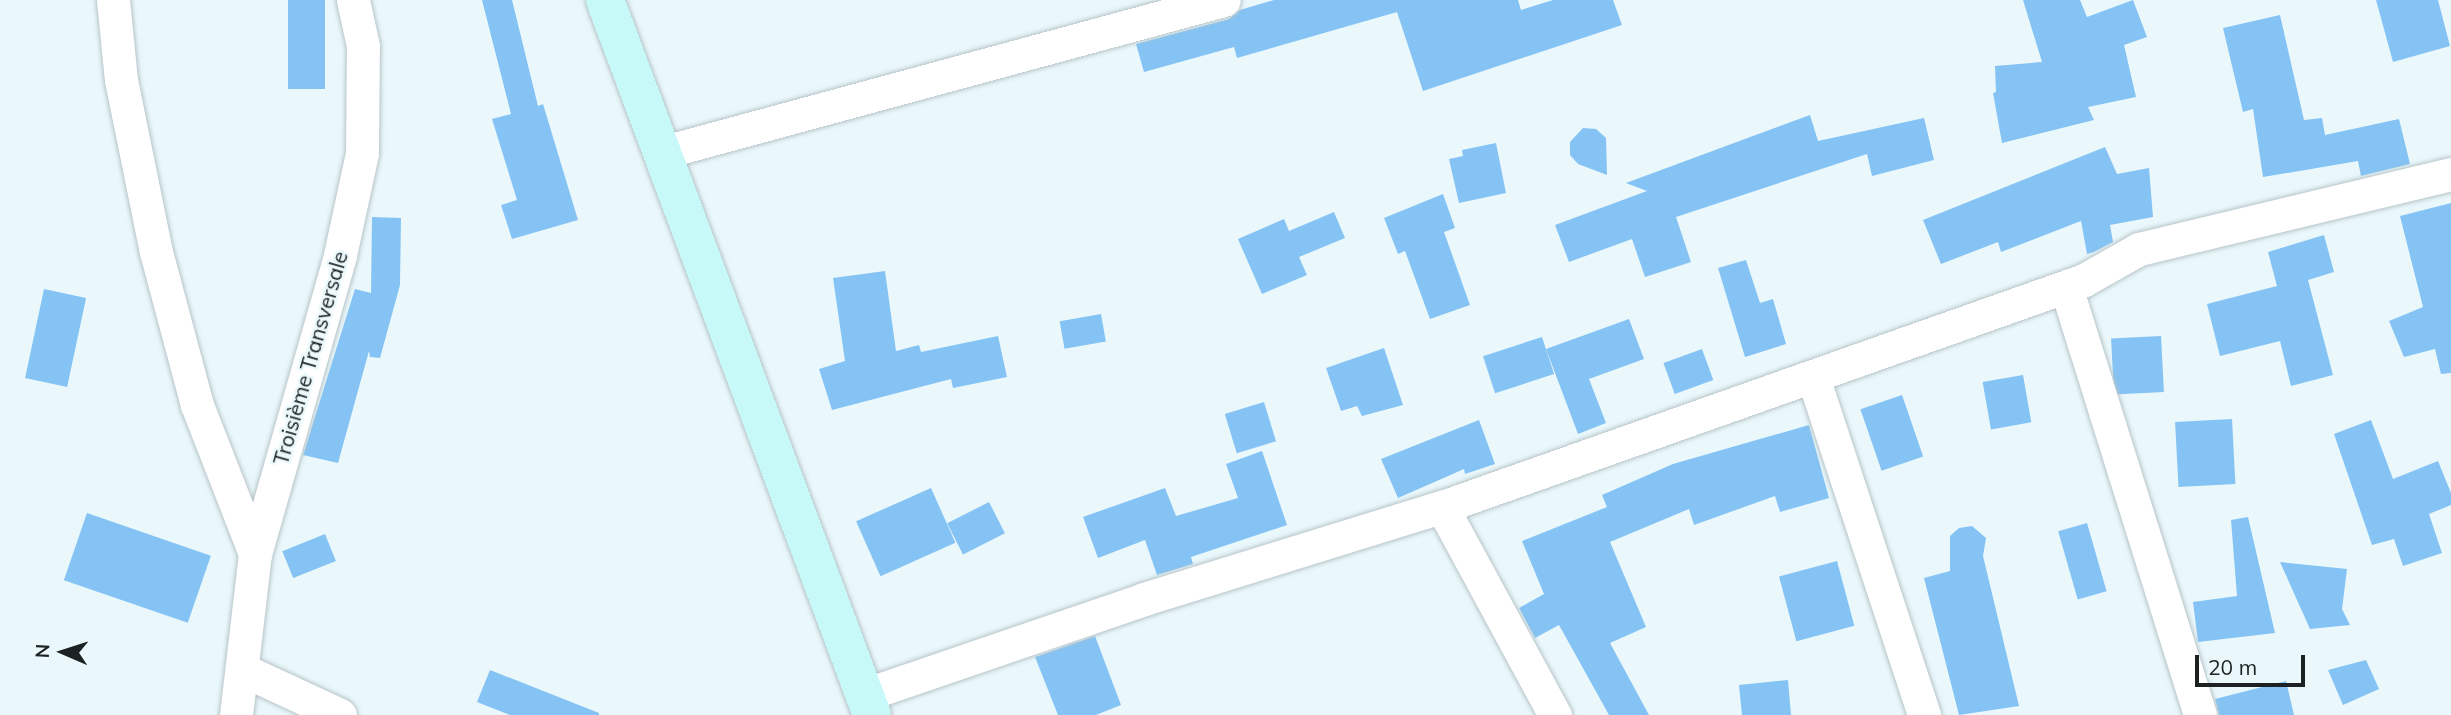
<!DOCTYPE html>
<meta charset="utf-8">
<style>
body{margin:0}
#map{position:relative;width:2451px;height:715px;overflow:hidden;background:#eaf8fc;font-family:Mulish,sans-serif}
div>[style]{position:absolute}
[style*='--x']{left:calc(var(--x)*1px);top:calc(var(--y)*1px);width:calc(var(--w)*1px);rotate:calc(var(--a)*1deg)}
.building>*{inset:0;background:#84c3f4;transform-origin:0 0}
.roads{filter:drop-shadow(0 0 2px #b7c4c8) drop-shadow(0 0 2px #b7c4c8)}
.street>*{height:33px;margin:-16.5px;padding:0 16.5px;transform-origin:16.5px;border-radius:16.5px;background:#fff}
.secondary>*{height:38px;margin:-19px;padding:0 19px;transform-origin:19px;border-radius:19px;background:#c6f9f7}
span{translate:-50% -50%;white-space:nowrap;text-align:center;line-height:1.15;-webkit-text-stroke:5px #eaf8fc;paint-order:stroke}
.street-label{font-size:21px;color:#1c2122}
.north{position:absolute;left:28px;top:617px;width:70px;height:70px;-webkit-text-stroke:5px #eaf8fc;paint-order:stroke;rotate:273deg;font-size:19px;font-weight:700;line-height:28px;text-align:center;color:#1c2122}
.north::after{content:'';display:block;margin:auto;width:24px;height:32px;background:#1c2122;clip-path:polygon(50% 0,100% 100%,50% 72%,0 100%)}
.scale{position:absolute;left:2195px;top:655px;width:110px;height:32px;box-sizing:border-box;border:4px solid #1c2122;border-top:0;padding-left:9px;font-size:21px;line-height:24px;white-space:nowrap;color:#1c2122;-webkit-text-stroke:5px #eaf8fc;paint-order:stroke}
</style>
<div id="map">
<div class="building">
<i style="left:288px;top:0;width:37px;height:89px"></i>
<i style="clip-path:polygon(482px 0,512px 0,538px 106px,543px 104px,578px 220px,512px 239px,501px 205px,517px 200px,492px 119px,511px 114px)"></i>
<i style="clip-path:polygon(1274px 0,1518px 0,1521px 10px,1553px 0,1613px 0,1622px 25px,1423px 91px,1397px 12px,1237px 58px,1234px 47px,1144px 72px,1136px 44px,1229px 19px,1240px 10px)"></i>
<i style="clip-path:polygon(2023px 0,2080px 0,2087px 17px,2133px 0,2147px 37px,2124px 45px,2136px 97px,2088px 107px,2094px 120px,2002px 143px,1993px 93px,1996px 92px,1995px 66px,2042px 62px)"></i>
<i style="clip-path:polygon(2376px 0,2438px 0,2450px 46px,2393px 62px)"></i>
<i style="clip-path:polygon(2280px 15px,2304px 120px,2322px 118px,2325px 135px,2399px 119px,2410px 164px,2361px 176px,2358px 161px,2263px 177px,2253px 109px,2243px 112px,2223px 28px)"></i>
<i style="clip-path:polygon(1810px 115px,1818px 141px,1924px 118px,1934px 160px,1872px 176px,1867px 154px,1676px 217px,1691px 262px,1645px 277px,1632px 239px,1569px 262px,1555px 225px,1647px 191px,1626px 183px)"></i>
<i style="clip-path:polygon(1583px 128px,1596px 129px,1606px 138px,1607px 175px,1578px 164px,1570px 155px,1570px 142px)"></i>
<i style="clip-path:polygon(1496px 143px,1506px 193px,1459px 203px,1449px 159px,1463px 156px,1462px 150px)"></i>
<i style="clip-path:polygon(2105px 147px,2117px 174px,2149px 168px,2153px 217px,2110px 225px,2113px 242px,2094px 252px,2087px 254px,2081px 221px,2001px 252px,1998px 242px,1941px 264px,1923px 220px)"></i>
<i style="clip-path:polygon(1443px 194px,1455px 228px,1444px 232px,1470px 305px,1430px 319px,1405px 251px,1398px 254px,1384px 218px)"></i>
<i style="clip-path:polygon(2451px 203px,2451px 373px,2441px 374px,2435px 349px,2404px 357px,2389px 321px,2423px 307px,2400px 216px)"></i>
<i style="clip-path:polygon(1334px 212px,1345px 238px,1299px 257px,1307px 275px,1262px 294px,1238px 239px,1284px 219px,1289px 231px)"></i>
<i style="clip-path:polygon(372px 217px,401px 218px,400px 285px,380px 358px,370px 357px,369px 351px,338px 463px,303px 455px,355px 289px,371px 293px)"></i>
<i style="clip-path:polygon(2324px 235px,2334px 272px,2308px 280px,2333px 375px,2291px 386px,2280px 341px,2220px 356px,2207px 304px,2277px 286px,2268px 252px)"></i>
<i style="clip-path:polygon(1746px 260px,1760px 303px,1773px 299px,1786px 344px,1745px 357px,1718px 268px)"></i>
<i style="clip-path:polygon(885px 271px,896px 351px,919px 345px,921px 352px,998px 336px,1007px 377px,953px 388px,951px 379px,832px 410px,819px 369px,845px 361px,833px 278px)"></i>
<i style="left:44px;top:289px;width:43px;height:91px;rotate:12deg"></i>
<i style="left:1101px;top:314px;width:28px;height:42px;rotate:80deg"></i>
<i style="clip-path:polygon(1629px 319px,1644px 359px,1589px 379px,1606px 423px,1578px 434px,1546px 349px)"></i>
<i style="left:2161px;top:336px;width:56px;height:50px;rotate:87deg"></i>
<i style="left:1542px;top:337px;width:39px;height:62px;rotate:72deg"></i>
<i style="clip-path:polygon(1384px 348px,1403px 405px,1362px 416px,1357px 406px,1341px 411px,1326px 368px)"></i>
<i style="left:1702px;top:349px;width:33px;height:41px;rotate:70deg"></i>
<i style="left:2023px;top:375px;width:48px;height:41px;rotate:80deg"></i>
<i style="left:1902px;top:395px;width:65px;height:44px;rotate:71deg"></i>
<i style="left:1264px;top:402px;width:41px;height:41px;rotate:73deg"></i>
<i style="left:2232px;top:419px;width:65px;height:57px;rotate:87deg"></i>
<i style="clip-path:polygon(1479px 420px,1495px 464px,1465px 474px,1464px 469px,1398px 498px,1381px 459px)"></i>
<i style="clip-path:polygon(2371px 420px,2393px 479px,2438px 461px,2451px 493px,2451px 505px,2429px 514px,2442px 553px,2403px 566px,2394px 539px,2372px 545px,2334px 434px)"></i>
<i style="clip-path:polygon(1809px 425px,1829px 498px,1780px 512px,1775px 496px,1694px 525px,1689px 509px,1610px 542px,1646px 627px,1610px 643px,1649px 715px,1609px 715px,1559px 625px,1535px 638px,1519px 608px,1544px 594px,1522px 541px,1607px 507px,1602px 495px,1673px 464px)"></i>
<i style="clip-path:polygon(1262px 451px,1287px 525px,1191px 557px,1193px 564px,1157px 575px,1145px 540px,1098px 558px,1083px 517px,1165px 488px,1176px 516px,1238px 498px,1226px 464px)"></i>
<i style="left:931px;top:488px;width:60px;height:82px;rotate:66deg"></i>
<i style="left:989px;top:502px;width:35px;height:47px;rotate:63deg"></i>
<i style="left:87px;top:513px;width:131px;height:71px;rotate:19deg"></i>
<i style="clip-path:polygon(2248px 517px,2275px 633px,2198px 642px,2193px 602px,2237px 596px,2231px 520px)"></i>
<i style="left:2087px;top:523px;width:71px;height:30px;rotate:74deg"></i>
<i style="clip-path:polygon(1972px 526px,1986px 538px,1983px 556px,2019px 706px,1959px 715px,1924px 578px,1950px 571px,1950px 536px,1959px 528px)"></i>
<i style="left:325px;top:534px;width:29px;height:46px;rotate:68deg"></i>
<i style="left:1837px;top:561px;width:67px;height:60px;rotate:75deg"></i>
<i style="clip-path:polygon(2280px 562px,2347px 569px,2342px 609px,2350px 625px,2310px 629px)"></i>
<i style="clip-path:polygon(1095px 636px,1121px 705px,1096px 715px,1058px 715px,1035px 657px)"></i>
<i style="clip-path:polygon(2366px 660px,2379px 689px,2343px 705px,2328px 670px)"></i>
<i style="clip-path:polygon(490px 670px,599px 713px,599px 715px,510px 715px,477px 702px)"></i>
<i style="clip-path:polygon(1788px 680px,1791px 715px,1742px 715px,1739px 685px)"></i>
<i style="clip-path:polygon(2286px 681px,2294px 715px,2219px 715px,2215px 699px)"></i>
</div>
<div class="roads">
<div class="street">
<i style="--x:113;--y:0;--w:80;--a:84.3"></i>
<i style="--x:121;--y:80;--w:176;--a:78.5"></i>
<i style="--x:156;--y:252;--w:158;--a:75"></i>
<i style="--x:197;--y:405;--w:160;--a:68.7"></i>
<i style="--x:664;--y:152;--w:580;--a:-15.19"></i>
<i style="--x:2066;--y:287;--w:448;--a:72.6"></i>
<i style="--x:1813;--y:377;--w:356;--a:71.8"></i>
<i style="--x:1442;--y:507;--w:237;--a:61.5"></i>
<i style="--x:243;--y:670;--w:107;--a:24.9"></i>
<i style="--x:864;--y:695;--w:296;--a:-18.9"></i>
<i style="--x:1144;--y:599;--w:312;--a:-17.2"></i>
<i style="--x:1442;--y:507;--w:681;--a:-19.47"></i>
<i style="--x:2084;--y:280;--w:63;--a:-29.4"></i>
<i style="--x:2139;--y:249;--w:321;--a:-13.5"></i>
<i style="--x:236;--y:715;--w:162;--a:-83.3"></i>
<i style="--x:255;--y:554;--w:311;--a:-74.1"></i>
<i style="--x:340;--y:255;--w:104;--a:-77.8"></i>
<i style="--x:362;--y:153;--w:107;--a:-89.5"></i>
<i style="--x:363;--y:46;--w:47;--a:-102.3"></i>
</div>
<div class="secondary">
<i style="--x:605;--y:0;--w:763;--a:69.52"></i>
</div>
</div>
<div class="street-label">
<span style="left:310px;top:358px;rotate:-74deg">Troisième Transversale</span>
</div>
<div class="north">N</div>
<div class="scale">20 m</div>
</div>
